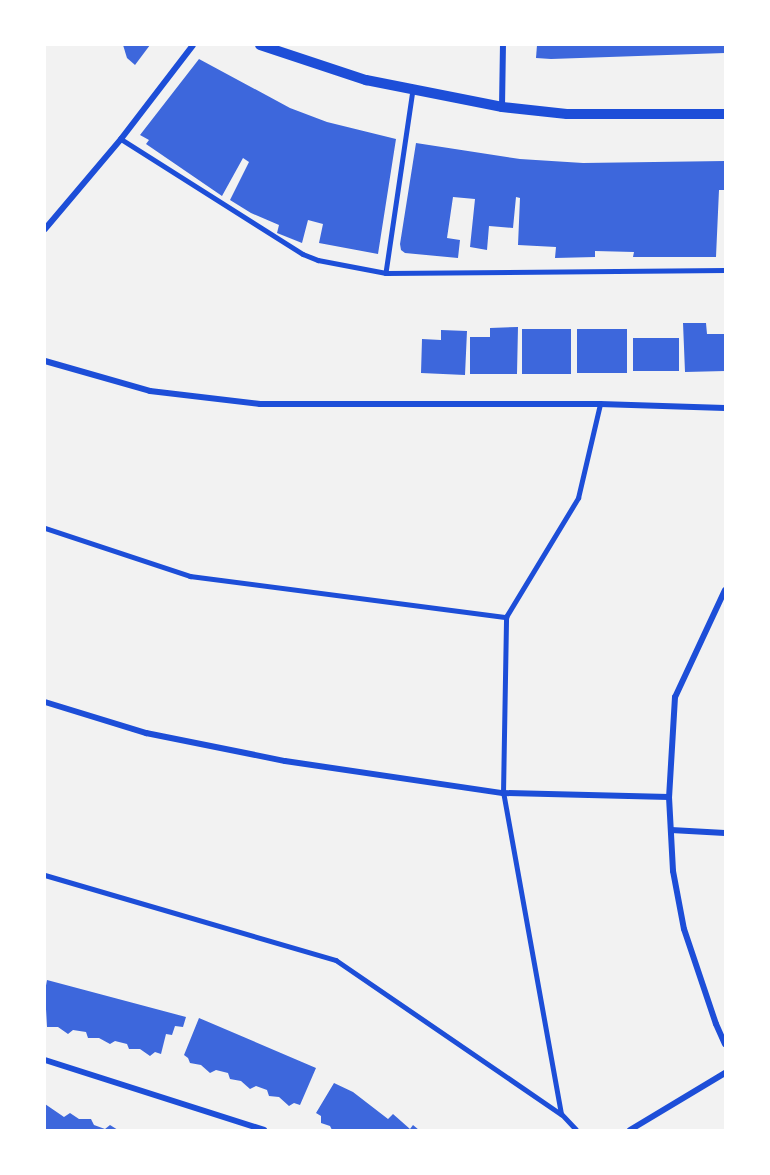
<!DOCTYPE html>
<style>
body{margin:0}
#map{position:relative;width:770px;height:1175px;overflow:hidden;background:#f2f2f2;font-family:Lato,sans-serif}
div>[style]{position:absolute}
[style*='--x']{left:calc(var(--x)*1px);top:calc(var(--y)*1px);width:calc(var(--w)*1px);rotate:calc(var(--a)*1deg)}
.building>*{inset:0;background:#3d67dc;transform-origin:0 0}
.service>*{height:4.5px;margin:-2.25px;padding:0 2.25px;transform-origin:2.25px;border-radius:2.25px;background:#1d4ed8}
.minor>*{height:6px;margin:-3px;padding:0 3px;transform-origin:3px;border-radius:3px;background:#1d4ed8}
.tertiary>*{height:10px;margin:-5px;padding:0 5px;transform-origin:5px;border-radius:5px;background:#1d4ed8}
span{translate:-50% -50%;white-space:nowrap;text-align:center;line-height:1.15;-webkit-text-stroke:6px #fff;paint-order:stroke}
.frame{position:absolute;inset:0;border:46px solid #fff;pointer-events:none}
</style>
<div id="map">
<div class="building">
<i style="clip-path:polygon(123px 45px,150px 45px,135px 65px,127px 58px)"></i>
<i style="clip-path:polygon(537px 45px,725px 45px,725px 53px,551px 59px,536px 58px)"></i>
<i style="clip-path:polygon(199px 59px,290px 108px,327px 122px,396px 139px,378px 254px,319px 243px,323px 224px,308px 220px,302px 243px,277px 233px,279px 225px,251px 213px,230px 200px,249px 162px,243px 158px,222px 196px,146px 144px,149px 140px,140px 135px)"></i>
<i style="clip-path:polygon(416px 143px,520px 159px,583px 163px,725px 161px,725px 190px,719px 190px,716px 257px,633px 257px,634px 252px,595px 251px,595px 257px,555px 258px,556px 247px,518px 245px,520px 198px,516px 197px,513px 228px,489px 226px,487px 250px,470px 247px,475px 199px,453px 197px,447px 238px,460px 240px,458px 258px,405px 253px,401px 250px,400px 244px)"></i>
<i style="clip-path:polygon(683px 323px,706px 323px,707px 334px,725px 334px,725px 371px,685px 372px)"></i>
<i style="clip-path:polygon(518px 327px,517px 374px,470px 374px,470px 337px,490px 337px,490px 328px)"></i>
<i style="left:571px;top:329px;width:45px;height:49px;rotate:90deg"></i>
<i style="left:577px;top:329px;width:50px;height:44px"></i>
<i style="clip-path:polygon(441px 330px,467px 331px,465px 375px,421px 373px,422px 339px,441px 340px)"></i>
<i style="left:679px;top:338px;width:33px;height:46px;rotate:90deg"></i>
<i style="clip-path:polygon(47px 980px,186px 1017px,183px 1027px,175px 1026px,172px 1035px,166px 1034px,161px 1054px,155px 1052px,150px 1056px,140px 1049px,129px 1049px,127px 1044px,115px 1041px,110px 1044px,99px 1038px,88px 1038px,86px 1032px,73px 1030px,68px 1034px,58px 1027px,47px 1027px,45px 991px)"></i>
<i style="clip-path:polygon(199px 1018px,316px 1068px,300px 1105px,294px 1103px,289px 1106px,279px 1097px,269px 1096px,267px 1090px,256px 1086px,250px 1089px,241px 1081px,230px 1079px,228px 1073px,216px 1070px,210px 1073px,201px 1065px,190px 1063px,188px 1058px,184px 1055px)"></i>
<i style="clip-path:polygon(334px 1083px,353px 1092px,388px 1119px,393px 1114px,410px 1129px,413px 1125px,419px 1130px,332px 1130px,330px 1126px,321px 1123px,321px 1116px,316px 1113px)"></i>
<i style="clip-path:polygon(45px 1104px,64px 1117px,70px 1113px,79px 1119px,91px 1119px,94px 1125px,105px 1129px,110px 1125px,118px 1130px,45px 1130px)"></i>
</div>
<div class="service">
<i style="--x:413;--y:90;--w:185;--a:98.4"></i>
<i style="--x:386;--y:273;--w:339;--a:-0.5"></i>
<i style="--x:121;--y:139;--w:215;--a:32.3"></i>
<i style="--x:303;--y:254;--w:16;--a:22"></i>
<i style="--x:318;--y:260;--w:69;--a:10.8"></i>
<i style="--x:45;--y:528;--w:153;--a:18.3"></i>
<i style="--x:190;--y:576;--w:319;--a:7.4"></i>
<i style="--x:45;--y:875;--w:303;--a:16.3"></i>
<i style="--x:336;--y:960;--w:273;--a:34.4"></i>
<i style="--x:576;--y:1130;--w:22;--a:-133"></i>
<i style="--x:561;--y:1114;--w:326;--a:-100.2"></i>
<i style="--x:503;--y:793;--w:176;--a:-89"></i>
<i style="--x:506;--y:617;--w:139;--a:-58.8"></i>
<i style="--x:578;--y:498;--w:97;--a:-76.8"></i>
</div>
<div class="minor">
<i style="--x:502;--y:107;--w:62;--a:-89.1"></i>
<i style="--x:45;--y:229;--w:118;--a:-49.8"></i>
<i style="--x:121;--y:139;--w:118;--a:-52.5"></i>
<i style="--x:45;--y:361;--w:109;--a:15.9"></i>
<i style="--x:150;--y:391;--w:111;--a:6.7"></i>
<i style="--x:260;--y:404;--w:340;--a:0"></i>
<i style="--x:600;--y:404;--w:125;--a:1.8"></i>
<i style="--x:725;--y:590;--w:118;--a:115"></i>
<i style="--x:675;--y:697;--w:100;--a:93.4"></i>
<i style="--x:669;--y:797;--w:74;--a:86.9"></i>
<i style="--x:673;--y:871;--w:59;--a:79.3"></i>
<i style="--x:684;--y:929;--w:100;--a:71.4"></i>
<i style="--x:716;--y:1024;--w:22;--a:66"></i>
<i style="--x:45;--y:702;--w:106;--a:17.1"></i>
<i style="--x:146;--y:733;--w:142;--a:11.4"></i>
<i style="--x:285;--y:761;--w:220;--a:8.4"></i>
<i style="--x:503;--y:793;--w:166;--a:1.4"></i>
<i style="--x:671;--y:830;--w:54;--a:3.2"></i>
<i style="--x:45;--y:1060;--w:230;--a:17.7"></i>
<i style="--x:630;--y:1130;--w:111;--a:-31"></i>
</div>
<div class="tertiary">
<i style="--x:260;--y:45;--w:112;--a:18.3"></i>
<i style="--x:366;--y:80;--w:139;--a:11.2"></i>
<i style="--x:502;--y:107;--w:65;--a:6.1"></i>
<i style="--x:567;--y:114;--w:158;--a:0"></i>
</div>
<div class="frame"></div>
</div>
